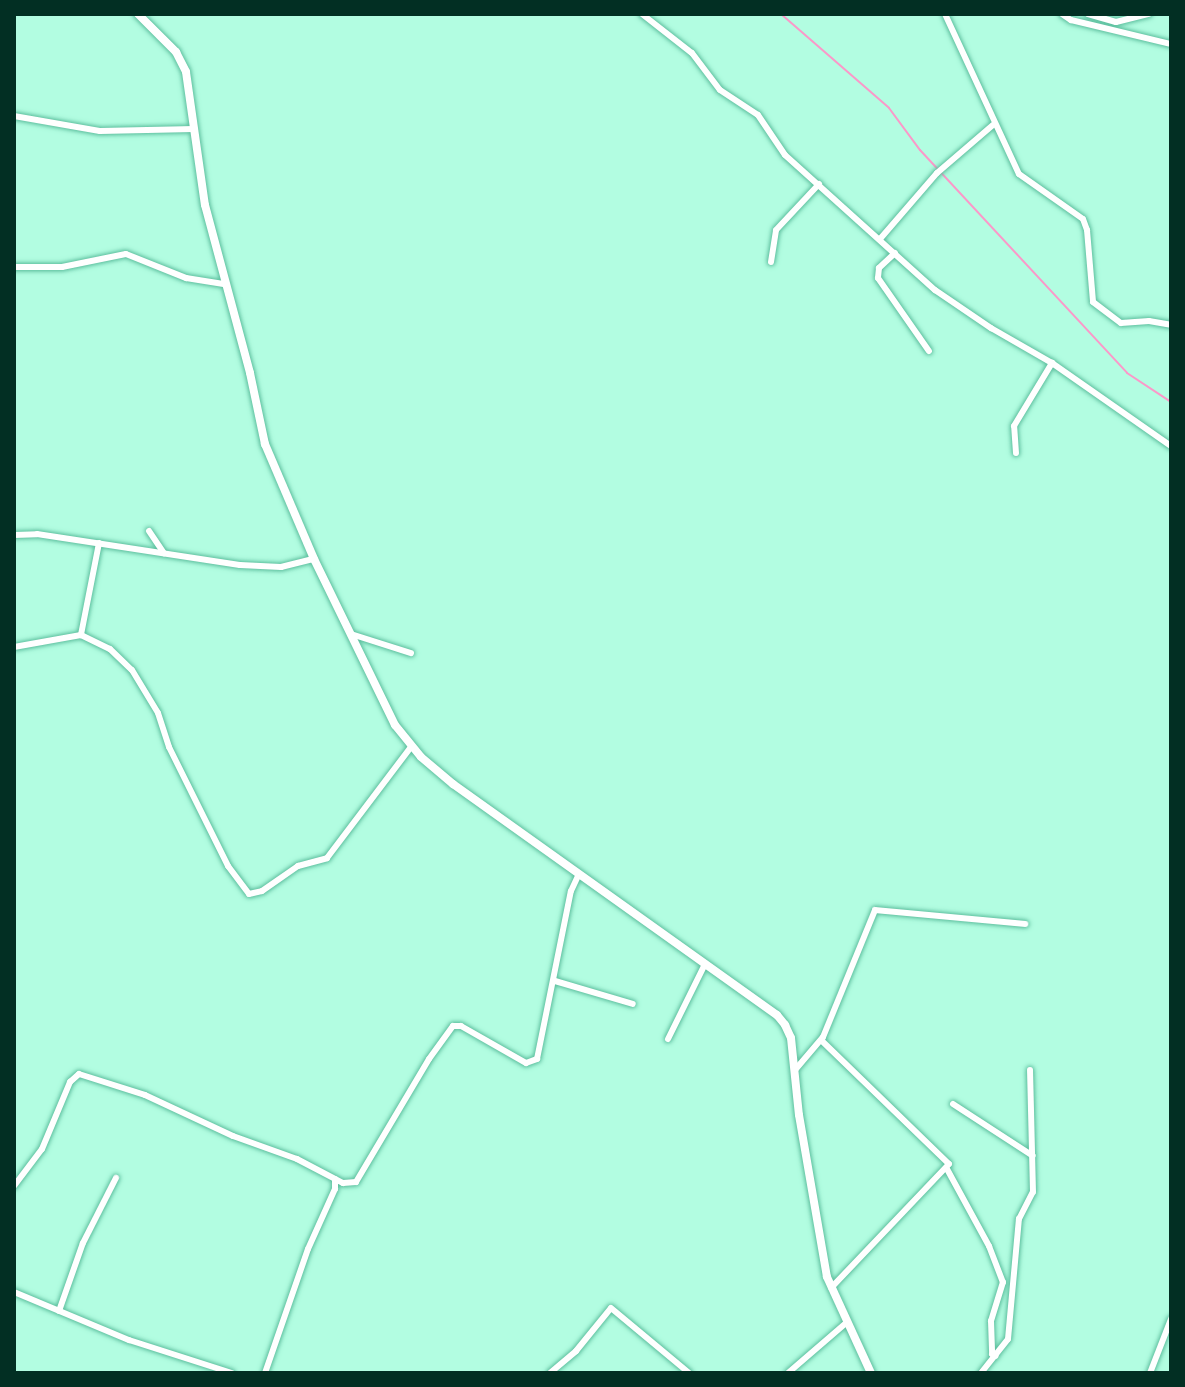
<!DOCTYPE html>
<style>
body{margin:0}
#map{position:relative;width:1185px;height:1387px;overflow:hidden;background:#b2fde1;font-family:"Public Sans",sans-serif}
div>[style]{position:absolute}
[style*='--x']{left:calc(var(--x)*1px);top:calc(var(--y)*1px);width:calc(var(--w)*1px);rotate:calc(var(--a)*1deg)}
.stream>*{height:2px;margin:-1px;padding:0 1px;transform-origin:1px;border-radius:1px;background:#fb98c9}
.roads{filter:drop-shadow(0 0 2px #5dbf9e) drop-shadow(0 0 2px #5dbf9e)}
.minor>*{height:6px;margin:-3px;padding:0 3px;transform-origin:3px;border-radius:3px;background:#fff}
.tertiary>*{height:8px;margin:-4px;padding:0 4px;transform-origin:4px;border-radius:4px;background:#fff}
span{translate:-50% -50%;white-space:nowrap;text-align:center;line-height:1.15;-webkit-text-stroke:8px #b2fde1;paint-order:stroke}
.frame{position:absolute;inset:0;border:16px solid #022f23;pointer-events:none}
</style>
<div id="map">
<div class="stream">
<i style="--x:781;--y:14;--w:143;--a:41"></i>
<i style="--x:889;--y:108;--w:52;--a:53.6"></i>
<i style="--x:920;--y:150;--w:304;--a:47.1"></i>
<i style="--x:1127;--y:373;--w:53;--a:33.4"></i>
</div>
<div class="roads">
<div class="minor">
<i style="--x:642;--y:14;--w:63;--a:38"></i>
<i style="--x:692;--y:53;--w:46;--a:52.9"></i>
<i style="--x:720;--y:90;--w:45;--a:33.3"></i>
<i style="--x:758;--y:115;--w:48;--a:56"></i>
<i style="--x:785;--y:155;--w:202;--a:42"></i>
<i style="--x:935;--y:290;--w:68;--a:34.2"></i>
<i style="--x:991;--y:328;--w:70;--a:29.8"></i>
<i style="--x:1052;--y:363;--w:145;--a:34.9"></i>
<i style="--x:945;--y:14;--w:176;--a:65.2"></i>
<i style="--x:1019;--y:174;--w:78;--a:35.1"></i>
<i style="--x:1083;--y:219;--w:12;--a:70"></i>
<i style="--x:1087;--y:230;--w:72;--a:85.2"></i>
<i style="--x:1093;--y:302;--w:35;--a:37"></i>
<i style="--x:1121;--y:323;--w:28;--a:-4"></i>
<i style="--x:1149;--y:321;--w:22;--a:10"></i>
<i style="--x:1062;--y:14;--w:11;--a:34"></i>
<i style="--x:1071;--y:20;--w:103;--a:13.5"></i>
<i style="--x:1088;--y:14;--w:29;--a:16"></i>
<i style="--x:1116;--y:22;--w:34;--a:-14"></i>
<i style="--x:14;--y:116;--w:87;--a:9.9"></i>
<i style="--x:100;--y:131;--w:94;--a:-1.2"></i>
<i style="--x:880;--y:239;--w:87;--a:-49.2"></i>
<i style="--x:937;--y:173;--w:74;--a:-40.6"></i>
<i style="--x:895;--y:253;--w:22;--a:137"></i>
<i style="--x:879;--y:268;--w:10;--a:96"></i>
<i style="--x:878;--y:278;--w:89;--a:55.1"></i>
<i style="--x:771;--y:262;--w:32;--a:-81"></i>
<i style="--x:776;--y:230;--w:63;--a:-46.9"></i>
<i style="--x:14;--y:267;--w:48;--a:0"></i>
<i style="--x:62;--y:267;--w:65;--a:-11.5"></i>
<i style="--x:126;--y:254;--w:65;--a:21.8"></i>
<i style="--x:186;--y:278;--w:38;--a:9"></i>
<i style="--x:1016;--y:453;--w:27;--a:-94"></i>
<i style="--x:1014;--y:426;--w:74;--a:-58.9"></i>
<i style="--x:149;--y:531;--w:27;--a:56"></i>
<i style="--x:14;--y:535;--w:23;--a:-2"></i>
<i style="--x:37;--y:534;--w:205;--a:8.7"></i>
<i style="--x:240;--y:565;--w:41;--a:2.8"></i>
<i style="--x:281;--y:567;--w:34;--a:-14"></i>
<i style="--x:99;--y:543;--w:94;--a:101.1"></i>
<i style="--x:81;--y:635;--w:32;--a:26"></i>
<i style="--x:110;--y:649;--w:30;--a:44"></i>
<i style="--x:132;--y:670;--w:50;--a:58.8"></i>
<i style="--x:158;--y:713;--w:36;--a:72"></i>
<i style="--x:169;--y:747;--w:133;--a:63.6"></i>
<i style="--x:228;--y:866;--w:35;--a:53"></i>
<i style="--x:249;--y:894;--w:13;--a:-13"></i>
<i style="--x:262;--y:891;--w:44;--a:-34.8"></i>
<i style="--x:298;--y:866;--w:30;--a:-15"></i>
<i style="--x:327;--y:858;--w:139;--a:-52.9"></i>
<i style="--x:351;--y:634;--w:63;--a:17.6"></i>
<i style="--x:14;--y:647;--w:68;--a:-10.2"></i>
<i style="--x:555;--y:981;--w:81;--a:16.4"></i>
<i style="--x:668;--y:1039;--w:84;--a:-63.7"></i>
<i style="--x:821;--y:1040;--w:178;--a:44.1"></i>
<i style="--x:949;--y:1164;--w:171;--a:133.6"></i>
<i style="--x:795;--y:1070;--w:43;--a:-49.7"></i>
<i style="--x:823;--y:1037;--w:137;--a:-67.7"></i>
<i style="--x:875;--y:910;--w:151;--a:5.3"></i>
<i style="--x:953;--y:1104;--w:95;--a:33"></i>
<i style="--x:947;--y:1169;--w:88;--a:61.4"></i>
<i style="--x:989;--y:1246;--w:39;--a:69"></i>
<i style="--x:1003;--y:1282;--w:41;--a:107.1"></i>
<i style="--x:991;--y:1321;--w:33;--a:88"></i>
<i style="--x:992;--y:1354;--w:4;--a:27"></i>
<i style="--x:14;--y:1186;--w:46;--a:-52.9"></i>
<i style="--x:42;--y:1149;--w:73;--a:-67.3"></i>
<i style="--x:70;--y:1082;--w:12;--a:-42"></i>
<i style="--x:79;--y:1074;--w:69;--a:17.7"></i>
<i style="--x:145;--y:1095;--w:97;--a:25"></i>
<i style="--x:233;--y:1136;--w:68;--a:19.8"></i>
<i style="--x:297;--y:1159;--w:52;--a:27.6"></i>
<i style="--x:343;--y:1183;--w:13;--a:-4"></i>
<i style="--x:356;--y:1182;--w:143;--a:-59.3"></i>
<i style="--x:429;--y:1059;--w:41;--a:-54"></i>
<i style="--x:453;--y:1026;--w:8;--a:0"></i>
<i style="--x:461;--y:1026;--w:75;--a:29.6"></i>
<i style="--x:526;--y:1063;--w:12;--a:-20"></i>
<i style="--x:537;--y:1059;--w:171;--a:-78.6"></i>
<i style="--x:571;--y:891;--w:19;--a:-65"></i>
<i style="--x:14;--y:1292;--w:125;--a:22.7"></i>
<i style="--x:129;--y:1340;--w:108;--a:17.8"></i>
<i style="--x:59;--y:1311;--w:72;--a:-70.6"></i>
<i style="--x:83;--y:1243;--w:73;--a:-63.1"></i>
<i style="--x:265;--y:1373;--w:131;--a:-70.9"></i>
<i style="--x:308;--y:1249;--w:66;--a:-65.8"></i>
<i style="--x:335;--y:1189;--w:10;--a:-90"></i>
<i style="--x:550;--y:1373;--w:34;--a:-40"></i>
<i style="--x:576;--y:1351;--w:55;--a:-50.9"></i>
<i style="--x:611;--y:1308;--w:102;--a:39.8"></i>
<i style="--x:788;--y:1373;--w:77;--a:-40.8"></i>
<i style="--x:981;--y:1373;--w:43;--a:-51.5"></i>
<i style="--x:1008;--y:1339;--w:121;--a:-84.8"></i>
<i style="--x:1019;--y:1219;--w:30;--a:-63"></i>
<i style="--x:1033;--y:1192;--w:122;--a:-91.4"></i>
<i style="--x:1150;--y:1373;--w:58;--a:-68.7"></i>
</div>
<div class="tertiary">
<i style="--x:138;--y:14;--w:54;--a:45"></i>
<i style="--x:176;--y:52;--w:22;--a:63"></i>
<i style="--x:186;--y:72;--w:134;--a:81.9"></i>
<i style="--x:205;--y:205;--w:174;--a:75"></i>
<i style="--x:250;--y:373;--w:73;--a:78.1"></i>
<i style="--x:265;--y:444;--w:125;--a:66.9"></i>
<i style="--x:314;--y:559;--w:185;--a:64"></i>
<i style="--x:395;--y:725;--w:41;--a:50.9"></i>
<i style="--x:421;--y:757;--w:42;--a:40.2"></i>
<i style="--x:453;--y:784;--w:398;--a:35.5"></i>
<i style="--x:777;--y:1015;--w:13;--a:51"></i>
<i style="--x:785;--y:1025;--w:14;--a:65"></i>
<i style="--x:791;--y:1038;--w:77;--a:84.1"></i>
<i style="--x:799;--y:1115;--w:164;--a:80.2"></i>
<i style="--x:827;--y:1277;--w:106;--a:65.4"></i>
</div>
</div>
<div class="frame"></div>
</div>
